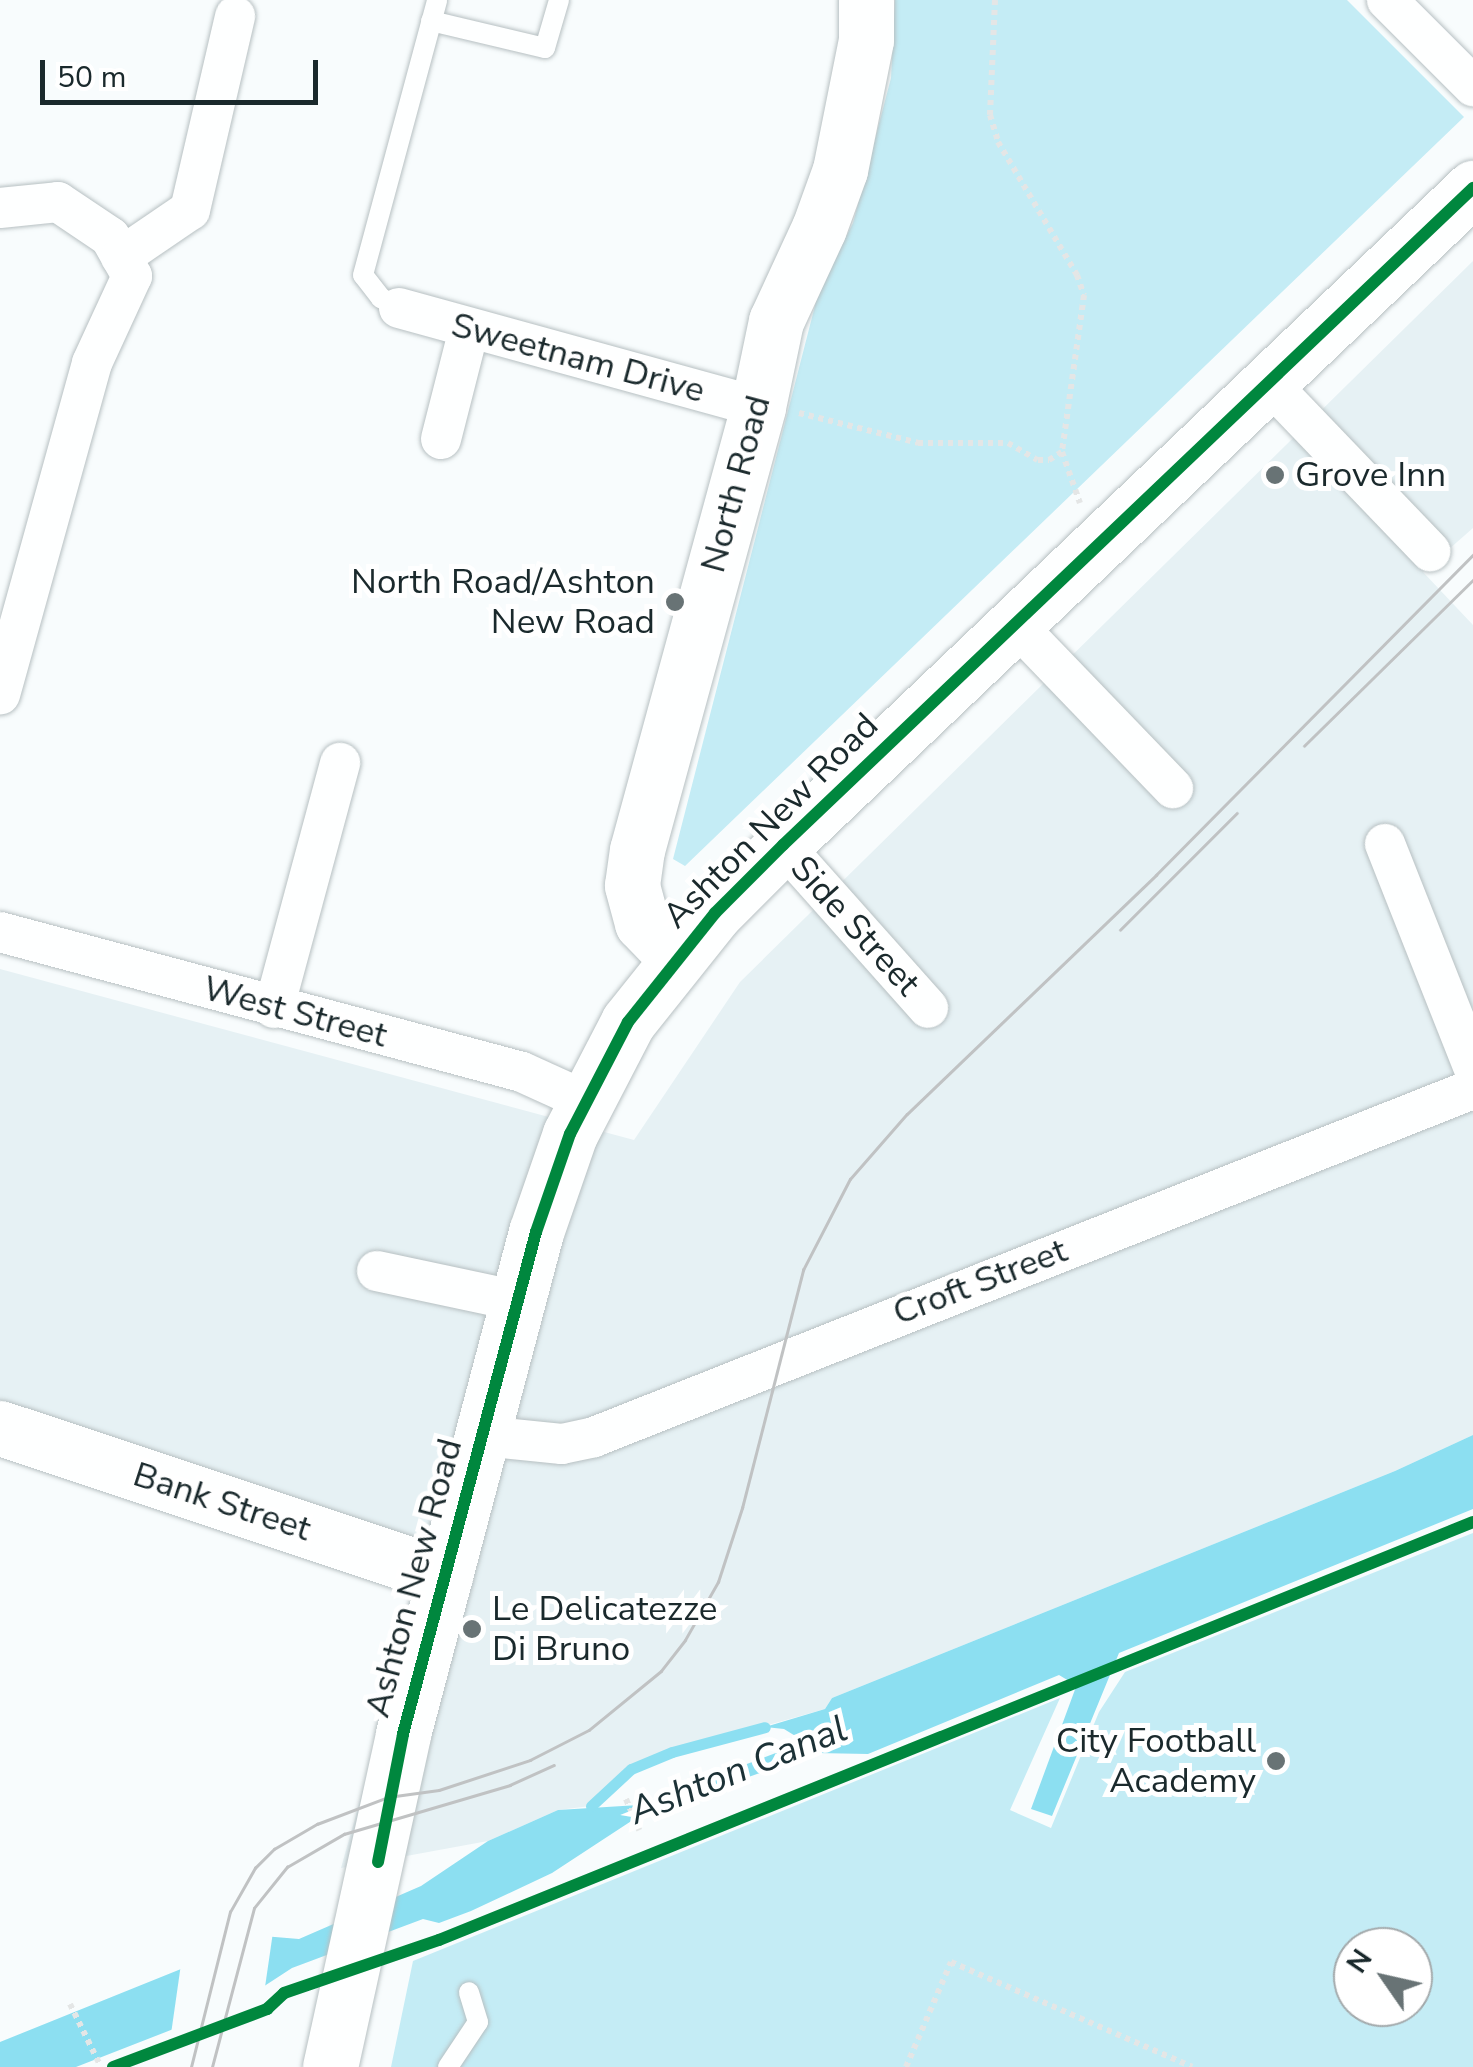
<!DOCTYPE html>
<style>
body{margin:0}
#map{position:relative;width:1473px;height:2067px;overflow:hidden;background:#f8fcfd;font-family:"Nunito Sans",sans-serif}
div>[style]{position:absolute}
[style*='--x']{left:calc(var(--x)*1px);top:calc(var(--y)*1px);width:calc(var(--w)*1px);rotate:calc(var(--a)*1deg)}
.built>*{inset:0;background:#e6f1f4}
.green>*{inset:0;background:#c4ecf5}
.water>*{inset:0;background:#8cdff1}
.pier>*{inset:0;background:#f8fcfd}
.stream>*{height:11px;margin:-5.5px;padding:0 5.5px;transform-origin:5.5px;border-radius:5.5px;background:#8cdff1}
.path>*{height:6px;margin-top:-3px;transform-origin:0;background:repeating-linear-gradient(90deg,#e4e6e6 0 5px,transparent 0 10px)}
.roads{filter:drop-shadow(0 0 2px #b7c0c2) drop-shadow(0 0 2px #b7c0c2)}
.lane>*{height:20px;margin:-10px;padding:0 10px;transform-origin:10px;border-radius:10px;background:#feffff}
.street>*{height:40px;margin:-20px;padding:0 20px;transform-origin:20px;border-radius:20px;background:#feffff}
.secondary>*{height:55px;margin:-27.5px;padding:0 27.5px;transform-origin:27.5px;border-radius:27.5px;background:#feffff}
.primary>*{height:55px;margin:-27.5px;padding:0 27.5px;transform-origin:27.5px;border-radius:27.5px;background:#feffff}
.tram>*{height:2.5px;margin:-1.25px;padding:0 1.25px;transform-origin:1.25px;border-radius:1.25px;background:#c0c2c3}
.cycleway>*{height:12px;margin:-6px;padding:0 6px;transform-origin:6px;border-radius:6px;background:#00873e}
.dots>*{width:28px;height:28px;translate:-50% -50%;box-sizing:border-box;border:5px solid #fff;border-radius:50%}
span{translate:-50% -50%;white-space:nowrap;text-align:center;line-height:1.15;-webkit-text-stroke:10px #fff;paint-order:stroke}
.street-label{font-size:35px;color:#1a292c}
.poi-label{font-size:35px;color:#1a292c}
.left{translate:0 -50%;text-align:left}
.right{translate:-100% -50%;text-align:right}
.water-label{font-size:38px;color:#1c3136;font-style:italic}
.north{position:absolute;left:1333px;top:1927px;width:100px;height:100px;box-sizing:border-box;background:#fff;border:2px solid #a3a9ab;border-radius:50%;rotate:304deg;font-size:28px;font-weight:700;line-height:40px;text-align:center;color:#1a292c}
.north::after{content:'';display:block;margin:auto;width:35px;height:45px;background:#687375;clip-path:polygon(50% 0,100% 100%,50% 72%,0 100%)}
.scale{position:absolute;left:40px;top:60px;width:278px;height:45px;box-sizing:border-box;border:5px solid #1a292c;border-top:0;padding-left:12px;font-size:30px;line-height:35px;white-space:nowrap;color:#1a292c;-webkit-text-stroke:8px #fff;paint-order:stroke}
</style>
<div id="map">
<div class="built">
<i style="clip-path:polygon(1473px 261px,1473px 528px,1423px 572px,1473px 625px,1473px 1435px,1395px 1471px,832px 1698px,825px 1709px,672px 1752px,631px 1769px,591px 1806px,558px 1810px,488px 1841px,341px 1868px,430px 1553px,0 1404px,0 969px,634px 1140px,740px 982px)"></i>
</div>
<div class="green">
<i style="clip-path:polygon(895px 0,1347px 0,1464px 117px,685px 866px,673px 859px,819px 290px,853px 223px,891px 78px)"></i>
<i style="clip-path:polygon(evenodd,1473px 1533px,1473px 2067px,391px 2067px,413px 1961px,1060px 1698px,1010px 1810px,1051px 1828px,1099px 1712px,1125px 1672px,1473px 1533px,1353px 1947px,1413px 1947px,1413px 2007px,1353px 2007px,1353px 1947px)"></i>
</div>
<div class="water">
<i style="clip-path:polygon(1473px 1435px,1473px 1509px,1119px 1653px,1052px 1816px,1031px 1809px,1080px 1676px,1069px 1681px,1059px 1675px,868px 1754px,816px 1753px,639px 1816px,552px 1873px,471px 1911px,439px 1923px,423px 1919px,292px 1968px,235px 2005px,76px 2067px,0 2067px,0 2042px,263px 1936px,299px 1939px,421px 1886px,488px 1841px,558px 1810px,639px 1805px,794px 1746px,797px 1737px,784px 1729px,765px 1727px,825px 1709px,832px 1698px,1395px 1471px)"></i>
</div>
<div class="pier">
<i style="clip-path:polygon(261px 1932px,273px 1932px,264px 1994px,171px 2034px,181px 1964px)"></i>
</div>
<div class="stream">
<i style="--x:591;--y:1806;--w:54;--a:-42.8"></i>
<i style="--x:631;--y:1769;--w:44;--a:-22.5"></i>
<i style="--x:672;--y:1752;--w:96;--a:-15"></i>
</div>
<div class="path">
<i style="--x:995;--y:0;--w:115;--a:92.5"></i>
<i style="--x:990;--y:115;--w:28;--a:73"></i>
<i style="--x:998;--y:142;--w:155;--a:59.3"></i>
<i style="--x:1077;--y:275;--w:21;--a:71"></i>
<i style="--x:1084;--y:295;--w:159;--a:98"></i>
<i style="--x:1062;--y:452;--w:54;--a:70.6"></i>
<i style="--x:799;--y:413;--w:123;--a:14.1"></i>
<i style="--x:918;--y:443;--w:90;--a:0"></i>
<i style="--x:1008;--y:443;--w:34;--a:30"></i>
<i style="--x:1038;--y:460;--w:11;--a:0"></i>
<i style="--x:1049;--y:460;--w:15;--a:-32"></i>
<i style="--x:626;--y:1799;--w:34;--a:67"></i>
<i style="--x:70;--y:2004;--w:70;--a:63.8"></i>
<i style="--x:906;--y:2067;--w:114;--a:-66.8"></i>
<i style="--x:951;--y:1962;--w:263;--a:23.5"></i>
</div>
<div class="roads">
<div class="lane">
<i style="--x:431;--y:21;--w:117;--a:13.3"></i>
<i style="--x:545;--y:48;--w:50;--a:-73.7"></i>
<i style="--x:399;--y:308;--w:21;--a:-151"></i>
<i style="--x:381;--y:298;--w:29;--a:-128"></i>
<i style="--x:363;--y:275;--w:285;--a:-74.9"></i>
<i style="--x:448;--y:2067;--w:54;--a:-56.3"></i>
<i style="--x:478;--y:2022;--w:31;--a:-107"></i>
</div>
<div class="street">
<i style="--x:1387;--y:0;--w:122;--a:45"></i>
<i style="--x:0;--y:208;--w:58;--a:-5.9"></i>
<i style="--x:58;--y:202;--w:63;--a:33.9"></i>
<i style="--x:110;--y:237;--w:45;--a:60.6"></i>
<i style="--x:132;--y:276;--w:96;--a:114.7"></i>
<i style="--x:92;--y:363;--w:344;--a:105.5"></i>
<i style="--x:121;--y:257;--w:83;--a:-34.3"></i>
<i style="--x:190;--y:210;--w:199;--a:-76.9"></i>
<i style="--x:399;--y:308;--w:372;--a:15.4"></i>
<i style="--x:1267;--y:381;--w:236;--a:46.2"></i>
<i style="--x:441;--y:439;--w:114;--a:-75.7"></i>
<i style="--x:1015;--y:624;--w:228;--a:46.1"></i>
<i style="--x:1385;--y:844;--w:239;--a:68.4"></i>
<i style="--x:783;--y:845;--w:218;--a:48.3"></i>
<i style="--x:0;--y:932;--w:540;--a:15.01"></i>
<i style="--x:522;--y:1072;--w:70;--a:24.4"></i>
<i style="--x:274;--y:1008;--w:254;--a:-74.9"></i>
<i style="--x:377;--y:1271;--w:144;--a:12"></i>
<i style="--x:483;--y:1436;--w:79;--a:5.8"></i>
<i style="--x:562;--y:1444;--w:33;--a:-12"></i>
<i style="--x:594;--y:1437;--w:945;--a:-21.6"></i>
</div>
<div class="secondary">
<i style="--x:677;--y:959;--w:50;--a:-134.2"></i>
<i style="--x:642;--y:923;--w:39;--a:-105"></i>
<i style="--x:632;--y:885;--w:35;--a:-82"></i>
<i style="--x:637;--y:850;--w:459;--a:-74.7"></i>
<i style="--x:758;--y:407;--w:88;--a:-78.2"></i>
<i style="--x:776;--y:321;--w:102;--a:-65.2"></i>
<i style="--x:819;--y:228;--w:62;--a:-70.1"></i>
<i style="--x:840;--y:170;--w:133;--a:-78.7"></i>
<i style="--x:866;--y:40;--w:40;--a:-90"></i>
<i style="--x:0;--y:1428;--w:469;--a:18.4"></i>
</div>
<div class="primary">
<i style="--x:330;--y:2067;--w:341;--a:-77.6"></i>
<i style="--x:403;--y:1734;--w:519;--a:-75.16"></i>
<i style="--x:536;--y:1232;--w:104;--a:-70.9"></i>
<i style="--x:570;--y:1134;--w:126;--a:-62.6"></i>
<i style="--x:628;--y:1022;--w:139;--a:-51.4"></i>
<i style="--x:715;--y:913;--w:96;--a:-45"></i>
<i style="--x:783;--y:845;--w:953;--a:-43.6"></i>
</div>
</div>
<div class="tram">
<i style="--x:1304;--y:746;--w:237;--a:-44.5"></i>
<i style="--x:1120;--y:930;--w:165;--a:-45"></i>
<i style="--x:191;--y:2067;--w:160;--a:-75.9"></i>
<i style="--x:230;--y:1912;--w:51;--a:-60.4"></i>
<i style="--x:255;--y:1868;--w:27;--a:-45"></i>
<i style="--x:274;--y:1849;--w:50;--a:-30.2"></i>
<i style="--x:317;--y:1824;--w:76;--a:-20.8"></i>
<i style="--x:388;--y:1797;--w:51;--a:-7.8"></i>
<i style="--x:439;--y:1790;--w:96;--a:-18.2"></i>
<i style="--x:530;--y:1760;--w:66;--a:-27"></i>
<i style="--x:589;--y:1730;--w:93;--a:-39.3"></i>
<i style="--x:661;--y:1671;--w:39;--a:-52"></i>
<i style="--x:685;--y:1640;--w:67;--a:-60.4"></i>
<i style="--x:718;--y:1582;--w:78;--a:-72"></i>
<i style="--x:742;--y:1508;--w:246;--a:-75.6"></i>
<i style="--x:803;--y:1270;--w:102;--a:-62.7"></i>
<i style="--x:850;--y:1179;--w:86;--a:-48.8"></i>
<i style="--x:907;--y:1114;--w:345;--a:-43.8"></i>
<i style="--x:1156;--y:875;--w:450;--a:-45.3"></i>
<i style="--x:212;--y:2067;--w:164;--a:-75.2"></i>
<i style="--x:254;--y:1908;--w:53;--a:-51.2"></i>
<i style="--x:287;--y:1867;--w:66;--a:-30.1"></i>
<i style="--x:344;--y:1834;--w:173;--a:-16.4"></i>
<i style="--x:510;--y:1785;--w:48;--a:-24.4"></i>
</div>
<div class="cycleway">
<i style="--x:378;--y:1862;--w:130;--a:-78.9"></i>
<i style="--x:403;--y:1734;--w:519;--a:-75.16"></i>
<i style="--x:536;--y:1232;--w:104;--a:-70.9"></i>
<i style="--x:570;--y:1134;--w:126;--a:-62.6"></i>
<i style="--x:628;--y:1022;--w:139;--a:-51.4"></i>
<i style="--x:715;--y:913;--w:96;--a:-45"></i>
<i style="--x:783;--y:845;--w:953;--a:-43.6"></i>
<i style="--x:113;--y:2067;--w:165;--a:-20.6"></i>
<i style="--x:267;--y:2009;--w:23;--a:-43"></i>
<i style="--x:284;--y:1993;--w:164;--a:-18.9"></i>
<i style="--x:439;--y:1940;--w:1115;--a:-22.01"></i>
</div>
<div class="dots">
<i style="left:1275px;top:475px;background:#687375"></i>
<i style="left:675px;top:602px;background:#687375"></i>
<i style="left:472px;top:1629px;background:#687375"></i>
<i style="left:1276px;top:1761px;background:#687375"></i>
</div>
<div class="street-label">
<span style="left:578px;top:358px;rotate:15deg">Sweetnam Drive</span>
<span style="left:736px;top:484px;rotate:-75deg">North Road</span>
<span style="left:771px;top:821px;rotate:-45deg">Ashton New Road</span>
<span style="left:855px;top:926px;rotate:48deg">Side Street</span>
<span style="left:295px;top:1012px;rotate:15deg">West Street</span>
<span style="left:980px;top:1282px;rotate:-21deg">Croft Street</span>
<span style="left:222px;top:1502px;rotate:18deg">Bank Street</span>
<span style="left:414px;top:1578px;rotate:-75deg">Ashton New Road</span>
</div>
<div class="poi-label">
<span class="left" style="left:1295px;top:475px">Grove Inn</span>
<span class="right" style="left:655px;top:602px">North Road/Ashton<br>New Road</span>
<span class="left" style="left:492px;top:1629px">Le Delicatezze<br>Di Bruno</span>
<span class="right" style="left:1256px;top:1761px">City Football<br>Academy</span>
</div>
<div class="water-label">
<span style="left:738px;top:1770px;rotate:-22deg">Ashton Canal</span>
</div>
<div class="north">N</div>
<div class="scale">50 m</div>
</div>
